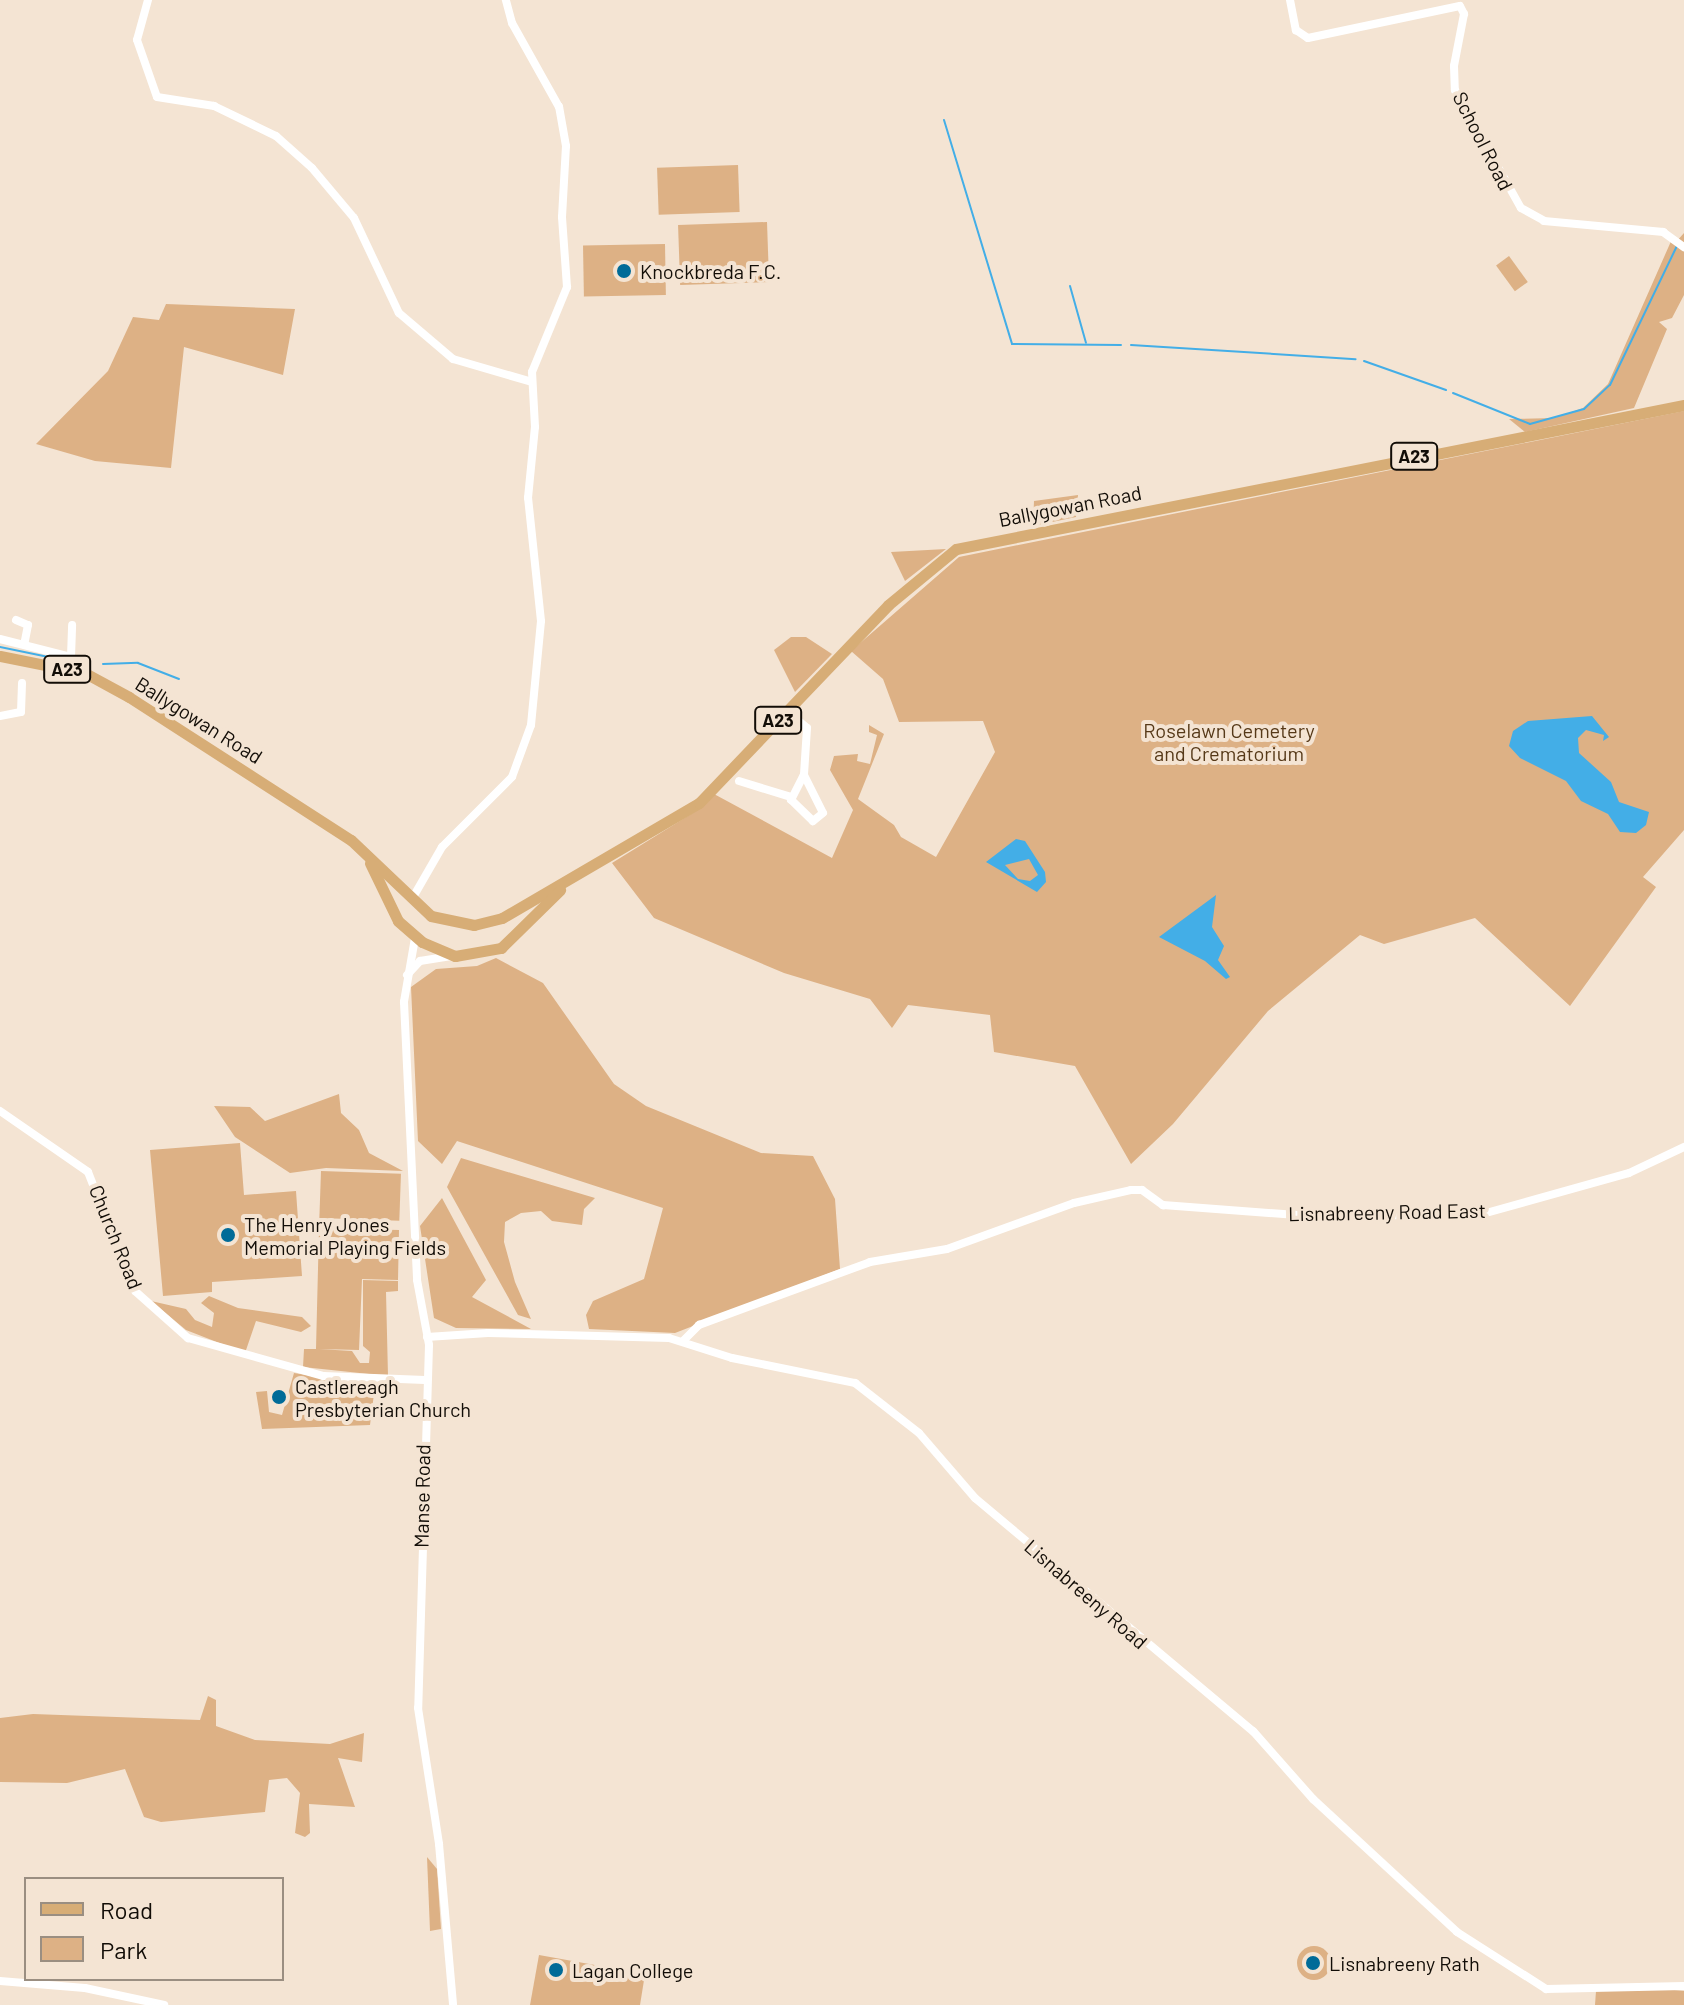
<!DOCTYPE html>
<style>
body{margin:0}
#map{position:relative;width:1684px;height:2005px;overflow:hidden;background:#f4e4d3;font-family:Barlow,sans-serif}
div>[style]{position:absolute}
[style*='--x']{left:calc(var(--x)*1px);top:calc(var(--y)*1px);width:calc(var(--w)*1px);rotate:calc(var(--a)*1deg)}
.green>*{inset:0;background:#ddb185;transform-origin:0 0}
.round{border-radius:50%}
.water>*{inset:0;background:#43aee7}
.stream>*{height:2px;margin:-1px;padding:0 1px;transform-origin:1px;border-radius:1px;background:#43aee7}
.minor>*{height:8px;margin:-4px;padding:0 4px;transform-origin:4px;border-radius:4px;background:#fff}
.major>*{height:11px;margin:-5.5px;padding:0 5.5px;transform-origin:5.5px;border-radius:5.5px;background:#d7ad76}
.dots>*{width:22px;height:22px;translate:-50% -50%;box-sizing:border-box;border:4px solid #f4e4d3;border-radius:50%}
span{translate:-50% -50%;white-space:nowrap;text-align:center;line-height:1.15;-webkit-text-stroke:8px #f4e4d3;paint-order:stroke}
.shield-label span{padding:2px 6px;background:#f4e4d3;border:2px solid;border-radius:6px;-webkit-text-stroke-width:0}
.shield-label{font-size:18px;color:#120d07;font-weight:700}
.street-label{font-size:20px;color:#120d07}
.poi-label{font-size:20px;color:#120d07}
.left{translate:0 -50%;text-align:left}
.park-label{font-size:20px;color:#563918}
.legend{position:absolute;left:24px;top:1877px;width:260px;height:104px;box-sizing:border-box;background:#f4e4d3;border:2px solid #9a8e81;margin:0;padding:10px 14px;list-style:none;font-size:24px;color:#120d07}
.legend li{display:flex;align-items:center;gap:16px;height:40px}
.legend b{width:40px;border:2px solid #9a8e81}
</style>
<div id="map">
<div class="green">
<i style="left:738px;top:165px;width:47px;height:81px;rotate:88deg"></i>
<i style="left:767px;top:222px;width:60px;height:89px;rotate:88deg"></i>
<i style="clip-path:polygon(1684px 233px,1684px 295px,1672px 318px,1659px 322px,1667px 329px,1634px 408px,1525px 432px,1509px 419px,1554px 418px,1583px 408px,1608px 384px,1672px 239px,1676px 242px)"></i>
<i style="left:665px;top:244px;width:51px;height:82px;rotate:89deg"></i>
<i style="left:1509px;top:256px;width:32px;height:16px;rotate:54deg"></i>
<i style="clip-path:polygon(166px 304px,295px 309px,283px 375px,184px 347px,171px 468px,95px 461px,36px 444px,108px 371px,133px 317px,159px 320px)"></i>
<i style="clip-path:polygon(1684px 411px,1684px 830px,1643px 877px,1656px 887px,1570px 1006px,1475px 918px,1384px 944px,1360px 935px,1268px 1011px,1173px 1124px,1131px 1164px,1075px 1066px,994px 1052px,990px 1015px,908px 1005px,892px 1028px,870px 999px,784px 973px,654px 918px,612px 863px,696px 811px,714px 794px,832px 858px,853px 810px,830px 770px,834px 756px,858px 754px,857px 761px,870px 764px,877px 735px,869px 732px,869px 725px,884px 734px,858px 799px,894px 825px,901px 837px,936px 857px,995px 752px,983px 721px,899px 722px,883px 679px,851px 651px,959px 557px)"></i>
<i style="clip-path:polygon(1078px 495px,1076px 517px,1033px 526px,1034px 501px)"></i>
<i style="clip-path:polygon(946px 549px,905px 581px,891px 552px)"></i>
<i style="clip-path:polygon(791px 637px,806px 637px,832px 654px,795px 692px,774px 650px)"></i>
<i style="clip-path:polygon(496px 958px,543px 983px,614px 1084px,646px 1106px,761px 1153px,813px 1156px,835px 1199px,840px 1269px,675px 1333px,589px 1329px,586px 1315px,593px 1301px,644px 1279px,663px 1208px,457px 1141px,442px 1164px,418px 1141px,411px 987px,436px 969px,477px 966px)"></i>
<i style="clip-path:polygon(339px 1094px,341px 1113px,359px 1130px,369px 1153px,403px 1171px,326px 1168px,290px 1173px,235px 1137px,214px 1106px,250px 1107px,265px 1121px)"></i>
<i style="clip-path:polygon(240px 1143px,244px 1195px,296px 1191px,302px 1276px,212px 1282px,212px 1292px,163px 1296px,150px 1150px)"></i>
<i style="clip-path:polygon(461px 1158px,595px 1198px,584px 1209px,582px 1225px,552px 1221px,541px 1211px,521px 1213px,505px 1222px,504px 1242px,515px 1282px,531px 1319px,518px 1315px,447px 1187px)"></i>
<i style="left:321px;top:1171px;width:80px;height:47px;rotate:2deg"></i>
<i style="clip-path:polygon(442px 1198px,486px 1280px,472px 1297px,531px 1329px,456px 1328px,434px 1318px,420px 1226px)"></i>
<i style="clip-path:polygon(319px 1228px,399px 1230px,398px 1280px,362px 1279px,359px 1350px,319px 1349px,352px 1351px,360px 1363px,369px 1363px,370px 1352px,363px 1346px,363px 1280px,398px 1281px,398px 1291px,386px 1292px,388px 1376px,303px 1367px,304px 1349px,316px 1349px)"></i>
<i style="clip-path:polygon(209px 1296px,238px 1308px,302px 1317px,311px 1326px,301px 1332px,256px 1321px,245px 1353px,186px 1330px,151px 1301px,186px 1309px,195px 1320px,212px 1327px,214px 1313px,201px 1303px)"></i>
<i style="clip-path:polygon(294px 1373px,375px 1386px,370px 1425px,262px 1429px,256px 1392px,267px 1391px,269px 1412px,282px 1415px)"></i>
<i style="clip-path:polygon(208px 1696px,216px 1700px,216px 1726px,255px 1740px,330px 1744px,364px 1733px,362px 1762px,338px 1758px,355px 1807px,309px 1804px,310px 1833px,305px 1837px,295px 1833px,300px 1793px,287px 1778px,269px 1780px,265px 1812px,161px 1822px,144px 1817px,125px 1769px,67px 1783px,0 1782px,0 1718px,33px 1714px,200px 1720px)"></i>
<i style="clip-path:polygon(427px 1857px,437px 1869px,441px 1929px,430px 1931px)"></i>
<i class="round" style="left:1297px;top:1946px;width:34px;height:34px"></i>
<i style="clip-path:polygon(539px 1955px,645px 1974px,640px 2005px,530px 2005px)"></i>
<i style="clip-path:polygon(1655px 1988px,1684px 1991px,1684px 2005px,1595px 2005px,1596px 1991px)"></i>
</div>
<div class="water">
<i style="clip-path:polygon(1592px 716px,1609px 737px,1603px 741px,1604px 735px,1586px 730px,1578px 738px,1579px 753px,1611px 782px,1619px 802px,1649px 812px,1646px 825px,1636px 833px,1620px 832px,1608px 814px,1581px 801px,1566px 781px,1520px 758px,1509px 746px,1513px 731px,1528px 721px)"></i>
<i style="clip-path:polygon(evenodd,1016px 839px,1025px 841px,1045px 872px,1046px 882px,1037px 892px,986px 862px,1016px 839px,1029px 859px,1038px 875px,1030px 881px,1018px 879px,1005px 865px,1029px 859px)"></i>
<i style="clip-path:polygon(1216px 895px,1212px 927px,1224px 946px,1218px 960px,1230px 977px,1226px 979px,1205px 961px,1159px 937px)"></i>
</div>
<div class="stream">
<i style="--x:944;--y:120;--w:234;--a:73.1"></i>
<i style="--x:1012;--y:344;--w:109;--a:0.5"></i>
<i style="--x:1070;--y:286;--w:59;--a:74.3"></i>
<i style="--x:1131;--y:345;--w:225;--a:3.6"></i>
<i style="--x:1364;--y:361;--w:87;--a:19.5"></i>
<i style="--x:1453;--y:393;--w:83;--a:21.9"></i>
<i style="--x:1530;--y:424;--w:56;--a:-15.5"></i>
<i style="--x:1584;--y:409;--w:35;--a:-43"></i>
<i style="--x:1610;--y:385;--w:154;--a:-64.3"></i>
<i style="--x:0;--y:647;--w:79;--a:11.7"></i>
<i style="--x:103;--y:664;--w:35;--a:-2"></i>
<i style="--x:138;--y:663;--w:44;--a:21.3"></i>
</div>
<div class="minor">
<i style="--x:148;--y:0;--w:41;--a:105.4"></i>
<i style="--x:137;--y:40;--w:60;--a:70.7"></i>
<i style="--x:157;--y:97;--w:58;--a:9"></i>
<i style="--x:214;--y:106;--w:69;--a:25.8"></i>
<i style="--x:276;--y:136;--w:48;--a:41.6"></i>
<i style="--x:312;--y:168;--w:65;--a:50"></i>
<i style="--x:354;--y:218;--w:105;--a:64.7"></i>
<i style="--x:399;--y:313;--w:71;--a:40.4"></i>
<i style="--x:453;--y:359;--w:82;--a:16.2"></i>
<i style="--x:1290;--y:0;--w:31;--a:79"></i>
<i style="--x:1296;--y:30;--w:14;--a:34"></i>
<i style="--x:1308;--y:38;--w:155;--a:-11.9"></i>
<i style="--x:1460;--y:6;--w:9;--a:63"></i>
<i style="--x:1464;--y:14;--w:53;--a:100.9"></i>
<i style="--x:1454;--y:66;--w:24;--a:88"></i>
<i style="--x:1455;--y:90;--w:135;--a:60.8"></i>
<i style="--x:1521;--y:208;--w:26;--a:29"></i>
<i style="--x:1544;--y:221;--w:120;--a:5.3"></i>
<i style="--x:1663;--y:232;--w:26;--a:36"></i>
<i style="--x:16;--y:620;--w:13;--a:23"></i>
<i style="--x:28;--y:625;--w:20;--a:101"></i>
<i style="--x:0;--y:639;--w:73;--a:14.2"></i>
<i style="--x:71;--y:657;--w:32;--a:-88"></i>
<i style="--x:787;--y:711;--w:26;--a:40"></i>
<i style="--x:807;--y:728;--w:47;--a:93.7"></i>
<i style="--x:804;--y:775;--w:42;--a:63.4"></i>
<i style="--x:823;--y:813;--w:13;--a:141"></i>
<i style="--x:813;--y:821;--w:30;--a:-136"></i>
<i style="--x:791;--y:800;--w:28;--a:-63"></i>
<i style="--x:0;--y:716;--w:21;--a:-11"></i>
<i style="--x:21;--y:712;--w:29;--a:-88"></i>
<i style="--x:739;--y:781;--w:54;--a:17.1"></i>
<i style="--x:412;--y:899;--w:60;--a:-60"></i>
<i style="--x:442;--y:847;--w:99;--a:-45"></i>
<i style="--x:512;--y:777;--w:55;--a:-69.9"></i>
<i style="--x:531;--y:725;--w:104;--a:-84.5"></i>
<i style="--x:541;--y:621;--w:124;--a:-96"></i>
<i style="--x:528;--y:498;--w:71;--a:-84.4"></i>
<i style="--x:535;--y:427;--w:55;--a:-93.1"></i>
<i style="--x:532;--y:372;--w:92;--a:-67.6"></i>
<i style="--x:567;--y:287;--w:70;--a:-94.1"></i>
<i style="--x:562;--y:217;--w:71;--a:-86.8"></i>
<i style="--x:566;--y:146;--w:40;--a:-100"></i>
<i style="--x:559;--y:107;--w:96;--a:-119.2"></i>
<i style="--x:512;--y:23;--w:24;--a:-105"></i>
<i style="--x:415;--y:938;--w:65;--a:99.8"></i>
<i style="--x:404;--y:1002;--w:278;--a:87.3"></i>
<i style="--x:417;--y:1280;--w:66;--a:79.5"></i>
<i style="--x:429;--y:1345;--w:363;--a:91.7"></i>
<i style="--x:418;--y:1708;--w:138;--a:81.2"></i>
<i style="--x:439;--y:1844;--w:162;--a:85"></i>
<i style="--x:407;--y:975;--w:19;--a:-47"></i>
<i style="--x:420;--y:961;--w:30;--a:-9"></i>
<i style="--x:0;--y:1111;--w:107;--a:34.7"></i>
<i style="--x:88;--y:1172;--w:128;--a:68.4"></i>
<i style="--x:135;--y:1291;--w:71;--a:41.6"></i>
<i style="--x:188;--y:1338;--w:140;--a:15.7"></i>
<i style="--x:323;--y:1376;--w:102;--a:2.2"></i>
<i style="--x:427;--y:1337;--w:61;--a:-3.8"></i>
<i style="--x:488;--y:1333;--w:181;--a:1.6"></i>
<i style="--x:669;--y:1338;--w:66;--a:17.6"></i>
<i style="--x:732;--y:1358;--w:126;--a:11.5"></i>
<i style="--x:855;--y:1383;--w:81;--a:38"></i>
<i style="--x:919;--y:1433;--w:86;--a:49.3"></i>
<i style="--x:975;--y:1498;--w:363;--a:40"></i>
<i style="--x:1253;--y:1731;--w:91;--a:48.6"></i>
<i style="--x:1313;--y:1799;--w:196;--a:42.7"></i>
<i style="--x:1457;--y:1932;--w:106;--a:32.6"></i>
<i style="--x:1546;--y:1989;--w:138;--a:-1.2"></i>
<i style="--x:683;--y:1341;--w:23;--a:-45"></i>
<i style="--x:699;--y:1325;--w:182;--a:-20.2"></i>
<i style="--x:870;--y:1262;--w:78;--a:-9.6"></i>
<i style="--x:947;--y:1249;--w:135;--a:-19.9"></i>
<i style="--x:1074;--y:1203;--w:58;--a:-12.8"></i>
<i style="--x:1131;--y:1190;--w:11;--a:0"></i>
<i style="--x:1142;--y:1190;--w:26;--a:36"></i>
<i style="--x:1163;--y:1205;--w:158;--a:4.3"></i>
<i style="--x:1321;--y:1217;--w:165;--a:-1.4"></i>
<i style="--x:1486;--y:1213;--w:148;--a:-15.6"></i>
<i style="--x:1629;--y:1173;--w:61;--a:-25.3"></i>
<i style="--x:0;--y:1981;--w:85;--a:4.7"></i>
<i style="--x:85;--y:1988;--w:81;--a:12.1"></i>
</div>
<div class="major">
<i style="--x:0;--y:656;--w:87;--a:11.3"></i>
<i style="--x:85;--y:673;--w:50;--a:28.6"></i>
<i style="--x:129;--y:697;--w:264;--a:32.8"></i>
<i style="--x:351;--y:840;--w:110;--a:43.5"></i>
<i style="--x:431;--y:916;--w:44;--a:11.8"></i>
<i style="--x:474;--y:925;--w:29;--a:-14"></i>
<i style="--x:502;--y:918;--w:228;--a:-30.3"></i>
<i style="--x:699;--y:803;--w:274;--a:-46.3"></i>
<i style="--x:888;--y:605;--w:88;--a:-39.5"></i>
<i style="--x:956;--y:549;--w:742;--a:-11.19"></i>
<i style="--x:370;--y:863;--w:64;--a:64.2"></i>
<i style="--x:398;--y:921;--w:32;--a:41"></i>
<i style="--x:422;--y:942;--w:36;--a:23"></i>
<i style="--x:455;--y:956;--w:47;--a:-9.9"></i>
<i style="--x:501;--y:948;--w:83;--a:-44.5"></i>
</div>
<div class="dots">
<i style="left:624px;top:271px;background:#006b98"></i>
<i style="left:228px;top:1235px;background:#006b98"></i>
<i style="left:279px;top:1397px;background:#006b98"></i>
<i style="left:1313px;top:1963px;background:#006b98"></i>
<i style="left:556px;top:1970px;background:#006b98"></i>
</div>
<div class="shield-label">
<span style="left:1414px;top:456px">A23</span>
<span style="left:67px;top:669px">A23</span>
<span style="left:778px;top:720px">A23</span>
</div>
<div class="street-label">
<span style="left:1483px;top:141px;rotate:63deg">School Road</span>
<span style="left:1070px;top:506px;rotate:-11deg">Ballygowan Road</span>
<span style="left:199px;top:720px;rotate:32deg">Ballygowan Road</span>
<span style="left:1387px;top:1212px;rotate:-1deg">Lisnabreeny Road East</span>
<span style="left:116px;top:1237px;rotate:68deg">Church Road</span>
<span style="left:422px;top:1496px;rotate:-89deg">Manse Road</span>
<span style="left:1086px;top:1594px;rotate:41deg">Lisnabreeny Road</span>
</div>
<div class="poi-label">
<span class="left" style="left:640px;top:271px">Knockbreda F.C.</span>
<span class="left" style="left:244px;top:1236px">The Henry Jones<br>Memorial Playing Fields</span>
<span class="left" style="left:295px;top:1398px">Castlereagh<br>Presbyterian Church</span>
<span class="left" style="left:1329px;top:1963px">Lisnabreeny Rath</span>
<span class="left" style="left:572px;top:1970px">Lagan College</span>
</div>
<div class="park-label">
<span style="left:1229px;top:742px">Roselawn Cemetery<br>and Crematorium</span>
</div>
<ul class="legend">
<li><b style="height:10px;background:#d7ad76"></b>Road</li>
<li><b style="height:22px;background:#ddb185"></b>Park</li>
</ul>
</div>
